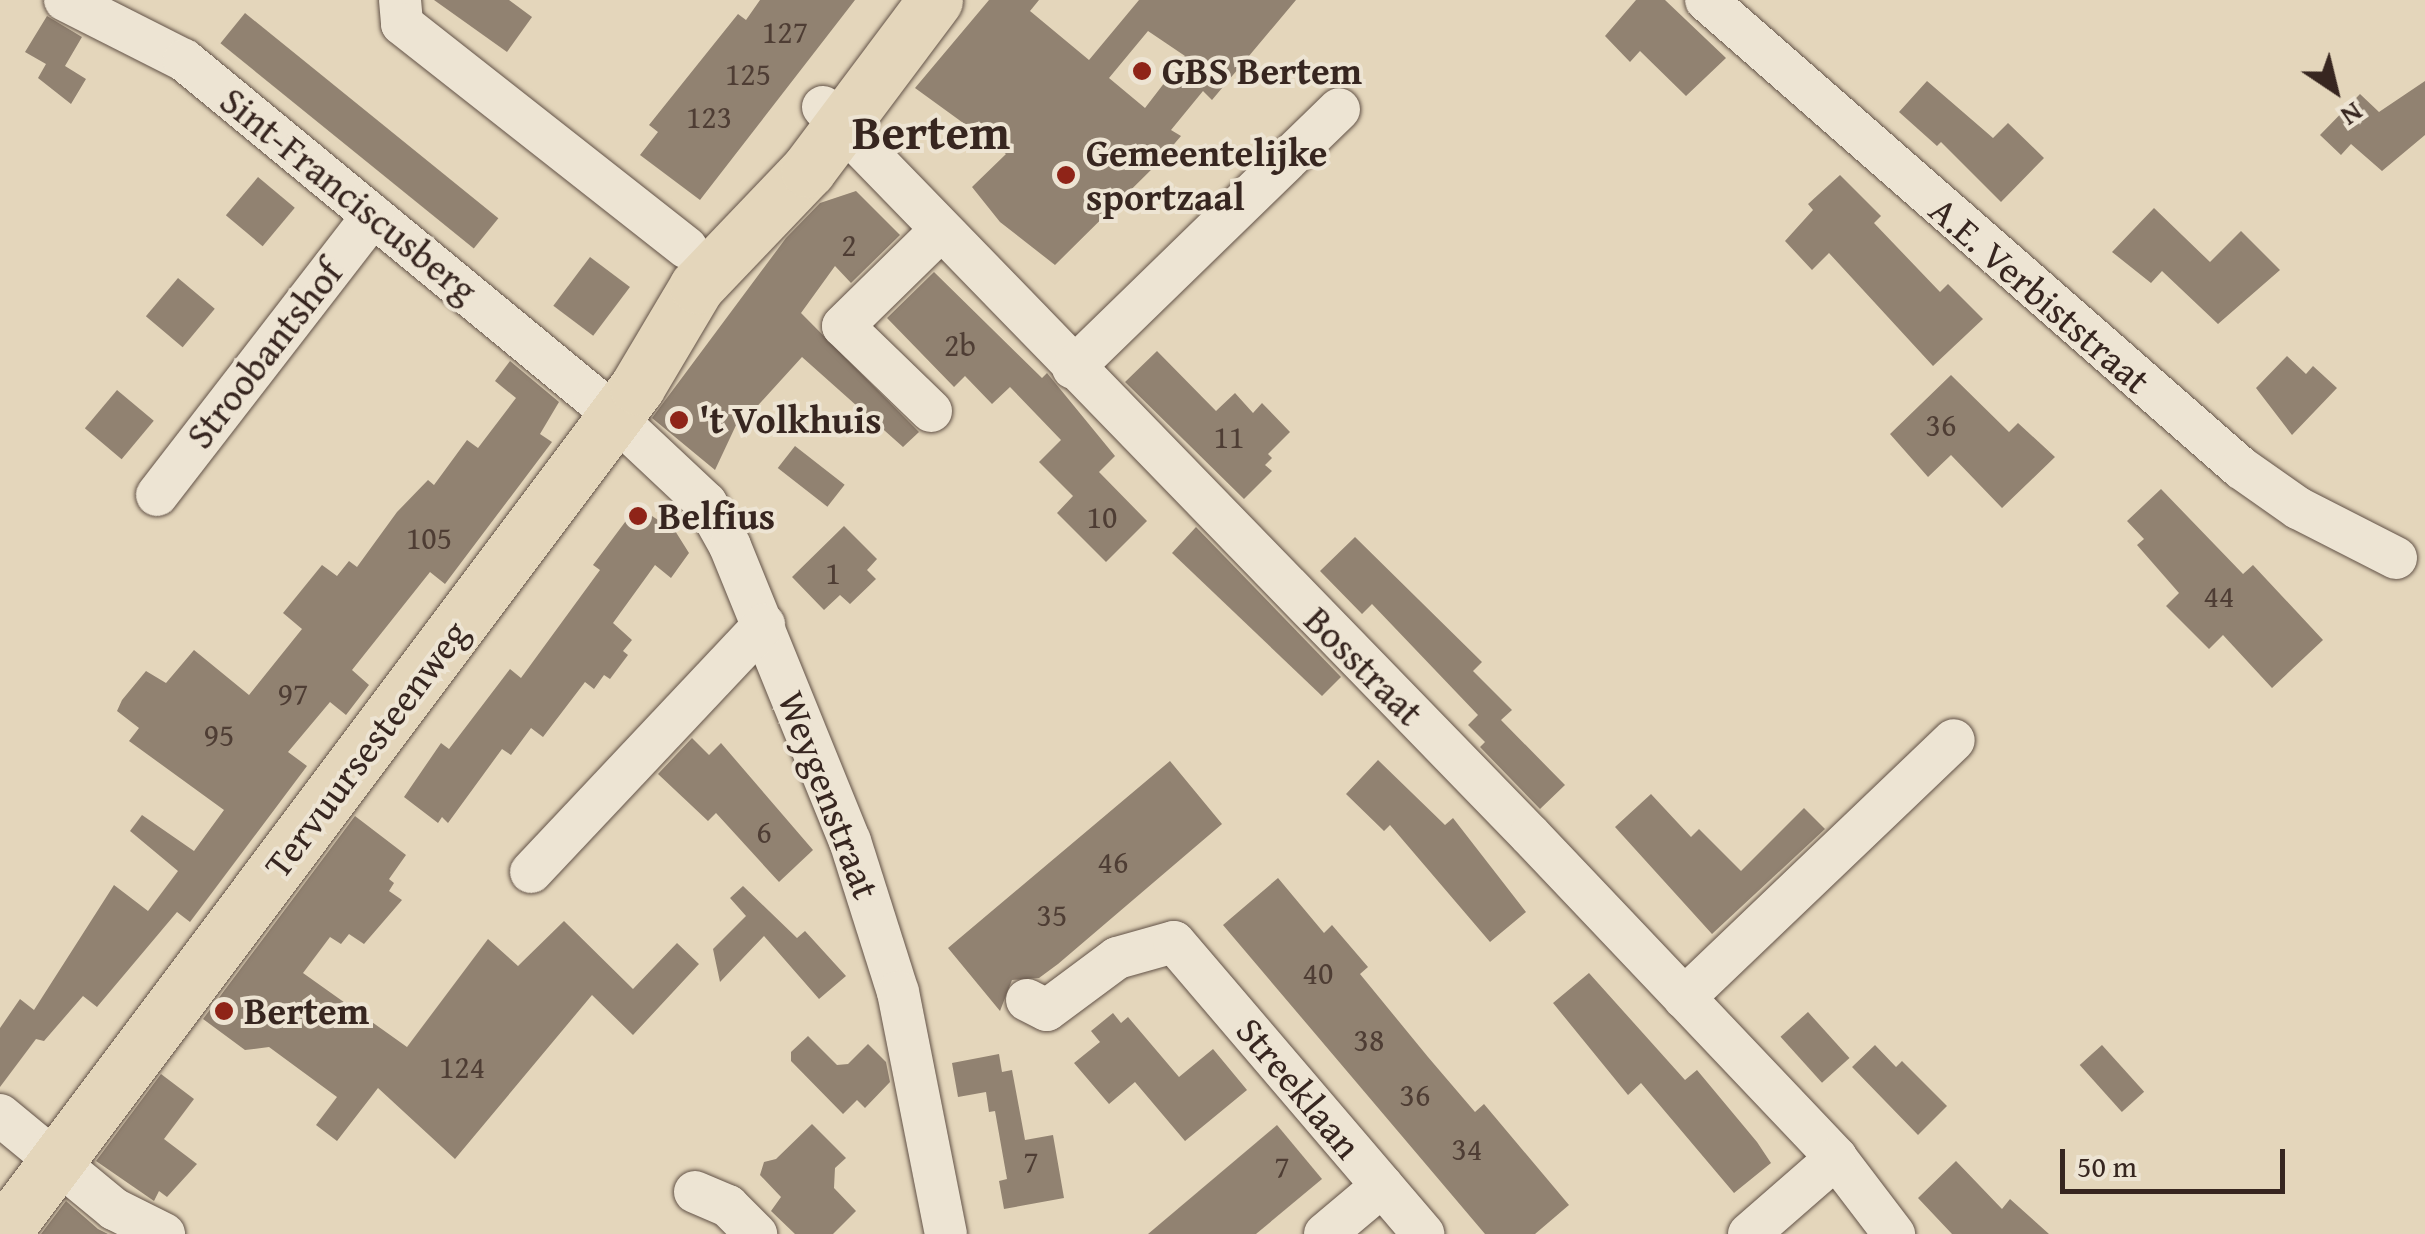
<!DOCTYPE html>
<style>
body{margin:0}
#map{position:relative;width:2425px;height:1234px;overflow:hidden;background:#e4d6bb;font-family:"Gentium Book Plus",serif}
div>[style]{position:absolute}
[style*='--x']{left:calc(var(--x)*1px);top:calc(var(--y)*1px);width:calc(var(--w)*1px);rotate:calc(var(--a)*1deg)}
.building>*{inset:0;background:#918271;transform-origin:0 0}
.roads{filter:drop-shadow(0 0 2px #625247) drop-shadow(0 0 2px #625247)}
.minor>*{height:42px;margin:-21px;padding:0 21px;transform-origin:21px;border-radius:21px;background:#ede4d3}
.major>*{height:55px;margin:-27.5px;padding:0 27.5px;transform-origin:27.5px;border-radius:27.5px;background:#e4d6bb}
.dots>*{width:28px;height:28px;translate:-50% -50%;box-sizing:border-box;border:5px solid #ede4d3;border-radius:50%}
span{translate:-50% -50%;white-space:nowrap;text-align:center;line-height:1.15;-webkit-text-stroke:8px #ede4d3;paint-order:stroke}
.number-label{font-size:32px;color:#4e3d34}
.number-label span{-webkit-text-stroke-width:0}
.poi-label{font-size:38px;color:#372620;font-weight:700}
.left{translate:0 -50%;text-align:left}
.street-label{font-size:38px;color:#372620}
.district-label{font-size:48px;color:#372620;font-weight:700}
.north{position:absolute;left:2285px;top:40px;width:100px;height:100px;-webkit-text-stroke:8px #ede4d3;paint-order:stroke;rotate:145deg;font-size:28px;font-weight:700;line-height:40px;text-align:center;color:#372620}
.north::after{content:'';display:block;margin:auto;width:35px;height:45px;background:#372620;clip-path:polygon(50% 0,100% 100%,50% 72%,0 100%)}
.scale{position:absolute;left:2060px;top:1149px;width:225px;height:45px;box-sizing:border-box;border:5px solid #372620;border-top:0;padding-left:12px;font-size:30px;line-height:35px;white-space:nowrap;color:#372620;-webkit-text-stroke:8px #ede4d3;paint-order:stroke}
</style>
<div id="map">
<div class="building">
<i style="clip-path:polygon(434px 0,509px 0,532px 17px,507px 52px)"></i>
<i style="clip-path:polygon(760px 0,855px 0,700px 200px,640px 155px,658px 132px,649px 125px,738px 14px,746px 20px)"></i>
<i style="clip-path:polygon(evenodd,989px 0,1039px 0,1030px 11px,1089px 60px,1139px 0,1296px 0,1212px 100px,1203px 91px,1171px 130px,1181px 136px,1157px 164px,1055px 265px,1000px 222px,972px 187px,1006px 154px,915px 88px,989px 0,1148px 31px,1185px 56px,1145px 108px,1109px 78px,1148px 31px)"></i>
<i style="clip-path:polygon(1636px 0,1665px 0,1726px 58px,1686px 96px,1640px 51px,1630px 62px,1605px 36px)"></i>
<i style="left:245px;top:13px;width:326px;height:39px;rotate:39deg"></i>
<i style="clip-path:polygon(47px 16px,82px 37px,65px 66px,86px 79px,71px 104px,38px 78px,46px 64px,25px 52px)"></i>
<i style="clip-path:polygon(1927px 81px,1993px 138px,2008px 123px,2044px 158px,2001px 202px,1941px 142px,1937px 146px,1899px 112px)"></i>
<i style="clip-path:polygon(2425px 81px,2425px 135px,2382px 171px,2351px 144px,2341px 155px,2320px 135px,2360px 94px,2379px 112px)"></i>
<i style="clip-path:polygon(1840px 175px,1881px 216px,1874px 223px,1940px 292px,1948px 284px,1983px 319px,1933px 366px,1829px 253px,1812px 270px,1785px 241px,1813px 210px,1808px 204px)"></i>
<i style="left:258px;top:177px;width:48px;height:50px;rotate:40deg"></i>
<i style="clip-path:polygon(856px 191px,900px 235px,851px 283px,835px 266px,801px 313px,919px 432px,903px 447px,802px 357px,752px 412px,745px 406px,715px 470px,652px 418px,786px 238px,820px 203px)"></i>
<i style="clip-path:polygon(2154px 208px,2210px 262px,2241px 231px,2280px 270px,2218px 324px,2162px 271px,2151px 283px,2112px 252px)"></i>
<i style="left:590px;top:257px;width:50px;height:61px;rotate:37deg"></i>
<i style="clip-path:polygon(934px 272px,1042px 378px,1047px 373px,1115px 456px,1099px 472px,1147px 521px,1106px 562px,1057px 513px,1073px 496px,1039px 462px,1061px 440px,1010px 387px,992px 404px,965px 376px,954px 387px,887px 318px)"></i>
<i style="left:178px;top:278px;width:48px;height:50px;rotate:40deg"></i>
<i style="clip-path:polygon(1157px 351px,1216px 411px,1235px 393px,1253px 413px,1262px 403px,1290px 432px,1268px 454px,1272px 458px,1265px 465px,1272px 471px,1244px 499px,1125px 382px)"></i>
<i style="clip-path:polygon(2287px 356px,2306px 374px,2313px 366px,2337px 388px,2292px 435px,2256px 388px)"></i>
<i style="clip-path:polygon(510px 361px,559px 402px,540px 434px,552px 442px,445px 584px,430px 572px,352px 670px,369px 685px,346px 715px,330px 702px,288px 752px,307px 766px,190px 922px,177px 912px,97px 1007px,83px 996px,44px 1041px,36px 1039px,0 1087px,0 1028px,20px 999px,34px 1010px,114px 885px,148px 911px,178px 871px,130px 831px,142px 815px,194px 851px,224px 810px,129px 741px,139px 728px,117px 711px,122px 700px,146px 671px,166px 683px,194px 650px,249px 695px,302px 629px,283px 613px,322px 565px,337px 576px,349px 561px,357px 567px,397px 512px,428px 480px,434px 485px,467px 440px,478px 448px,516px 398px,495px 381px)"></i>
<i style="clip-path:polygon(1951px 375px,2009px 432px,2018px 423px,2055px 457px,2002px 508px,1951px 455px,1928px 477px,1890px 434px)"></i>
<i style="left:117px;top:390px;width:48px;height:50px;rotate:40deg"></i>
<i style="left:795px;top:446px;width:63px;height:28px;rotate:38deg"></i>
<i style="clip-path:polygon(2161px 489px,2243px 574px,2253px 565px,2323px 640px,2272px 688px,2223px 635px,2209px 649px,2166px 606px,2179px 593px,2137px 545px,2144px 539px,2127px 521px)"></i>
<i style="clip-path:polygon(637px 506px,658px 520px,667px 518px,689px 553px,671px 578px,655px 565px,613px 623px,632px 640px,623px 651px,628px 655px,610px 679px,604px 675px,594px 689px,585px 682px,543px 737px,531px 728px,511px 755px,502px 749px,448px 823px,442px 817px,438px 823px,404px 797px,441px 743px,449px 749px,510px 669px,521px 678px,600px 570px,593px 565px)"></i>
<i style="clip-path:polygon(844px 526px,877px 559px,867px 570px,876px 579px,850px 604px,840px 595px,824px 610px,792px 577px)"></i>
<i style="clip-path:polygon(1196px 527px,1341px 677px,1322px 696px,1172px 553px)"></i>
<i style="clip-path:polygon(1355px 537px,1482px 662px,1473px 671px,1512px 710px,1501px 720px,1565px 785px,1540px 809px,1480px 747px,1485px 742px,1468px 725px,1478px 715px,1372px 604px,1362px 614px,1320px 571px)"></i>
<i style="clip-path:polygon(692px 738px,709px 755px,721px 743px,813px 850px,779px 882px,716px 813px,708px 821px,658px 774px)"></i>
<i style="clip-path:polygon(1378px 760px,1445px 825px,1453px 818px,1526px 912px,1490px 942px,1390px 825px,1384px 831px,1346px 794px)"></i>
<i style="clip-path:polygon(1170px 761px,1222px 824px,1058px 964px,1039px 978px,1012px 980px,1000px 1011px,948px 948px)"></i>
<i style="clip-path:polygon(1651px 794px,1691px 837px,1699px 829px,1741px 871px,1804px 808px,1825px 829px,1712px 934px,1615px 827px)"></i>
<i style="clip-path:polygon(355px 816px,406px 855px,389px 879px,394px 883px,389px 891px,402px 900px,364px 944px,349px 934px,341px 944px,330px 937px,303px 973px,407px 1047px,488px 939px,518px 966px,564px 921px,633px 989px,677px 943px,699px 964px,633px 1035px,592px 995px,455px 1159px,378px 1088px,337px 1141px,316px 1125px,337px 1097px,269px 1047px,245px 1050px,203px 1019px)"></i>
<i style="clip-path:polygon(1278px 878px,1324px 933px,1332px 925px,1368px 967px,1360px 974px,1428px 1057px,1475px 1112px,1484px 1104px,1569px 1205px,1535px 1234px,1485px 1234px,1223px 925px)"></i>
<i style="clip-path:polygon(743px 886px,797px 938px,805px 931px,846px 976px,819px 999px,764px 936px,720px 982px,713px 949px,746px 916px,730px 898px)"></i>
<i style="clip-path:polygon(1589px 973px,1685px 1080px,1697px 1070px,1757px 1142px,1771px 1163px,1734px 1193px,1641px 1083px,1628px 1095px,1553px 1003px)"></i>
<i style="left:1808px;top:1012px;width:62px;height:37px;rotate:48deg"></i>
<i style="clip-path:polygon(1113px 1013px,1121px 1023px,1128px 1017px,1179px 1077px,1213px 1049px,1247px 1090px,1185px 1141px,1135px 1082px,1109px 1104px,1074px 1063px,1100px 1042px,1091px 1031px)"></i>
<i style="clip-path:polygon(808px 1036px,837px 1065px,848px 1064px,868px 1044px,886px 1062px,890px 1082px,865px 1108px,857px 1100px,843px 1114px,791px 1061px,791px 1052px)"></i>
<i style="clip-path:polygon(1875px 1045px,1896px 1067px,1902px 1061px,1947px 1106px,1918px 1135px,1852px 1067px)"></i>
<i style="left:2102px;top:1045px;width:63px;height:30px;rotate:48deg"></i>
<i style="clip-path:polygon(999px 1054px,1002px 1072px,1012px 1070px,1025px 1140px,1053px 1135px,1064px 1198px,1004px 1209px,999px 1181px,1007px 1179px,995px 1111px,989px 1112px,986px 1092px,958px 1097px,952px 1063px)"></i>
<i style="clip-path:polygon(161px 1074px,194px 1099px,164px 1139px,197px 1164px,167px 1197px,159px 1191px,154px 1201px,96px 1161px)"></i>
<i style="clip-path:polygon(812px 1124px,846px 1158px,835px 1168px,834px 1188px,856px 1211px,833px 1234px,795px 1234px,771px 1211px,781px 1197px,760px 1175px,764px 1162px,776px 1159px)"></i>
<i style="clip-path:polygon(1277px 1125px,1322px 1179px,1256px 1234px,1148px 1234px)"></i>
<i style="clip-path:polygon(1956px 1161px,2002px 1209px,2010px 1199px,2049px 1234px,1952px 1234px,1918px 1198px)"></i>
<i style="clip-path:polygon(66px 1201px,98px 1229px,108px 1234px,41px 1234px)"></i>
</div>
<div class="roads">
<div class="minor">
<i style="--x:65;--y:0;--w:133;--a:26.8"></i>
<i style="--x:184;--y:60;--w:531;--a:39.5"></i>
<i style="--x:594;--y:398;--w:154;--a:43.2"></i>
<i style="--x:706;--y:503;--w:49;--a:60.8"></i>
<i style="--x:730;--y:546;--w:318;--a:67.9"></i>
<i style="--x:850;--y:841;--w:158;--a:72.4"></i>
<i style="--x:898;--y:992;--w:247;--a:78.8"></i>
<i style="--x:400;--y:0;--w:24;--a:85"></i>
<i style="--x:402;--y:24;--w:362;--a:38.2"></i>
<i style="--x:1706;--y:0;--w:711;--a:41.18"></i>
<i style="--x:2241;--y:468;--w:70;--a:35.1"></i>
<i style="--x:2298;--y:508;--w:110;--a:27"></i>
<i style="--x:823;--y:107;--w:1015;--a:45.84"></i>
<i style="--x:1530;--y:835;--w:445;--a:46.5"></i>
<i style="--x:1836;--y:1158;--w:96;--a:52.7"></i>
<i style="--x:1073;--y:368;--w:371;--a:-44.2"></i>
<i style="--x:931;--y:411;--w:122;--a:-136"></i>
<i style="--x:843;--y:326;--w:136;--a:-44.4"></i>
<i style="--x:157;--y:495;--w:353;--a:-52.3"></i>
<i style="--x:531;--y:872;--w:340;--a:-46.7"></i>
<i style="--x:1684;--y:998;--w:373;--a:-43.7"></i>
<i style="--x:1027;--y:1000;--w:22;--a:27"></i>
<i style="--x:1047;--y:1010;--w:87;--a:-36.6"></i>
<i style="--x:1117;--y:958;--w:59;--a:-15.7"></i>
<i style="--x:1174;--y:942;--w:384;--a:49.5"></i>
<i style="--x:0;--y:1115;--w:148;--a:39.5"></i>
<i style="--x:114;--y:1209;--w:56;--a:26.6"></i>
<i style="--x:695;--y:1192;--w:36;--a:23"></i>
<i style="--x:728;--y:1206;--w:40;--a:45"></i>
<i style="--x:1325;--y:1234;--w:75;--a:-40.1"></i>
<i style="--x:1749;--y:1234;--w:116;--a:-41.1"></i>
</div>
<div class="major">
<i style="--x:2;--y:1234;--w:1059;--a:-53.14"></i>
<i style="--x:637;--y:387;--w:117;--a:-59.3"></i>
<i style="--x:697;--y:286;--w:161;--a:-46.3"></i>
<i style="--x:808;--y:170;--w:212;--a:-53.2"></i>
</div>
</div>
<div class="dots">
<i style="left:1142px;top:71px;background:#8f2418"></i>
<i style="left:1066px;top:175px;background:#8f2418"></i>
<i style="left:679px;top:420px;background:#8f2418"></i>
<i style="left:638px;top:516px;background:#8f2418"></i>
<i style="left:224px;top:1011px;background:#8f2418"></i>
</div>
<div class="number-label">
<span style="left:785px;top:32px">127</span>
<span style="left:748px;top:74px">125</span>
<span style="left:709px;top:117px">123</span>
<span style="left:849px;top:245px">2</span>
<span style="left:960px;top:345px">2b</span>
<span style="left:1941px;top:425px">36</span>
<span style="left:1229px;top:437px">11</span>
<span style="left:1102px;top:517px">10</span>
<span style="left:429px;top:538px">105</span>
<span style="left:833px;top:573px">1</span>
<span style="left:2219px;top:596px">44</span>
<span style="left:293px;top:694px">97</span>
<span style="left:219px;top:735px">95</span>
<span style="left:764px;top:832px">6</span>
<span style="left:1113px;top:862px">46</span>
<span style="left:1052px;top:915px">35</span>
<span style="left:1318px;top:973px">40</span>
<span style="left:1369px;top:1040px">38</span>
<span style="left:462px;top:1067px">124</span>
<span style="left:1415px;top:1095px">36</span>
<span style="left:1467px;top:1149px">34</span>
<span style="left:1031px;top:1162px">7</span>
<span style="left:1282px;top:1167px">7</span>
</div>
<div class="poi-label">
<span class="left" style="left:1162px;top:71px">GBS Bertem</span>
<span class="left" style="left:1086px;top:175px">Gemeentelijke<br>sportzaal</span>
<span class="left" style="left:699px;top:420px">'t Volkhuis</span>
<span class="left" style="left:658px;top:516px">Belfius</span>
<span class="left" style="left:244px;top:1011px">Bertem</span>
</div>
<div class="street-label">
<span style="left:349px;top:195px;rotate:39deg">Sint-Franciscusberg</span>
<span style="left:2040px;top:295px;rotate:41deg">A.E. Verbiststraat</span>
<span style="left:264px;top:354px;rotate:-52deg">Stroobantshof</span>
<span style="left:1364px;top:666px;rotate:45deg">Bosstraat</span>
<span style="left:366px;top:749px;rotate:-53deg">Tervuursesteenweg</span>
<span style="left:829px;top:795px;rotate:69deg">Weygenstraat</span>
<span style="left:1299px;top:1088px;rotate:50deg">Streeklaan</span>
</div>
<div class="district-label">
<span style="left:931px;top:132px">Bertem</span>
</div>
<div class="north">N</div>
<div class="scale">50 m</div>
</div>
